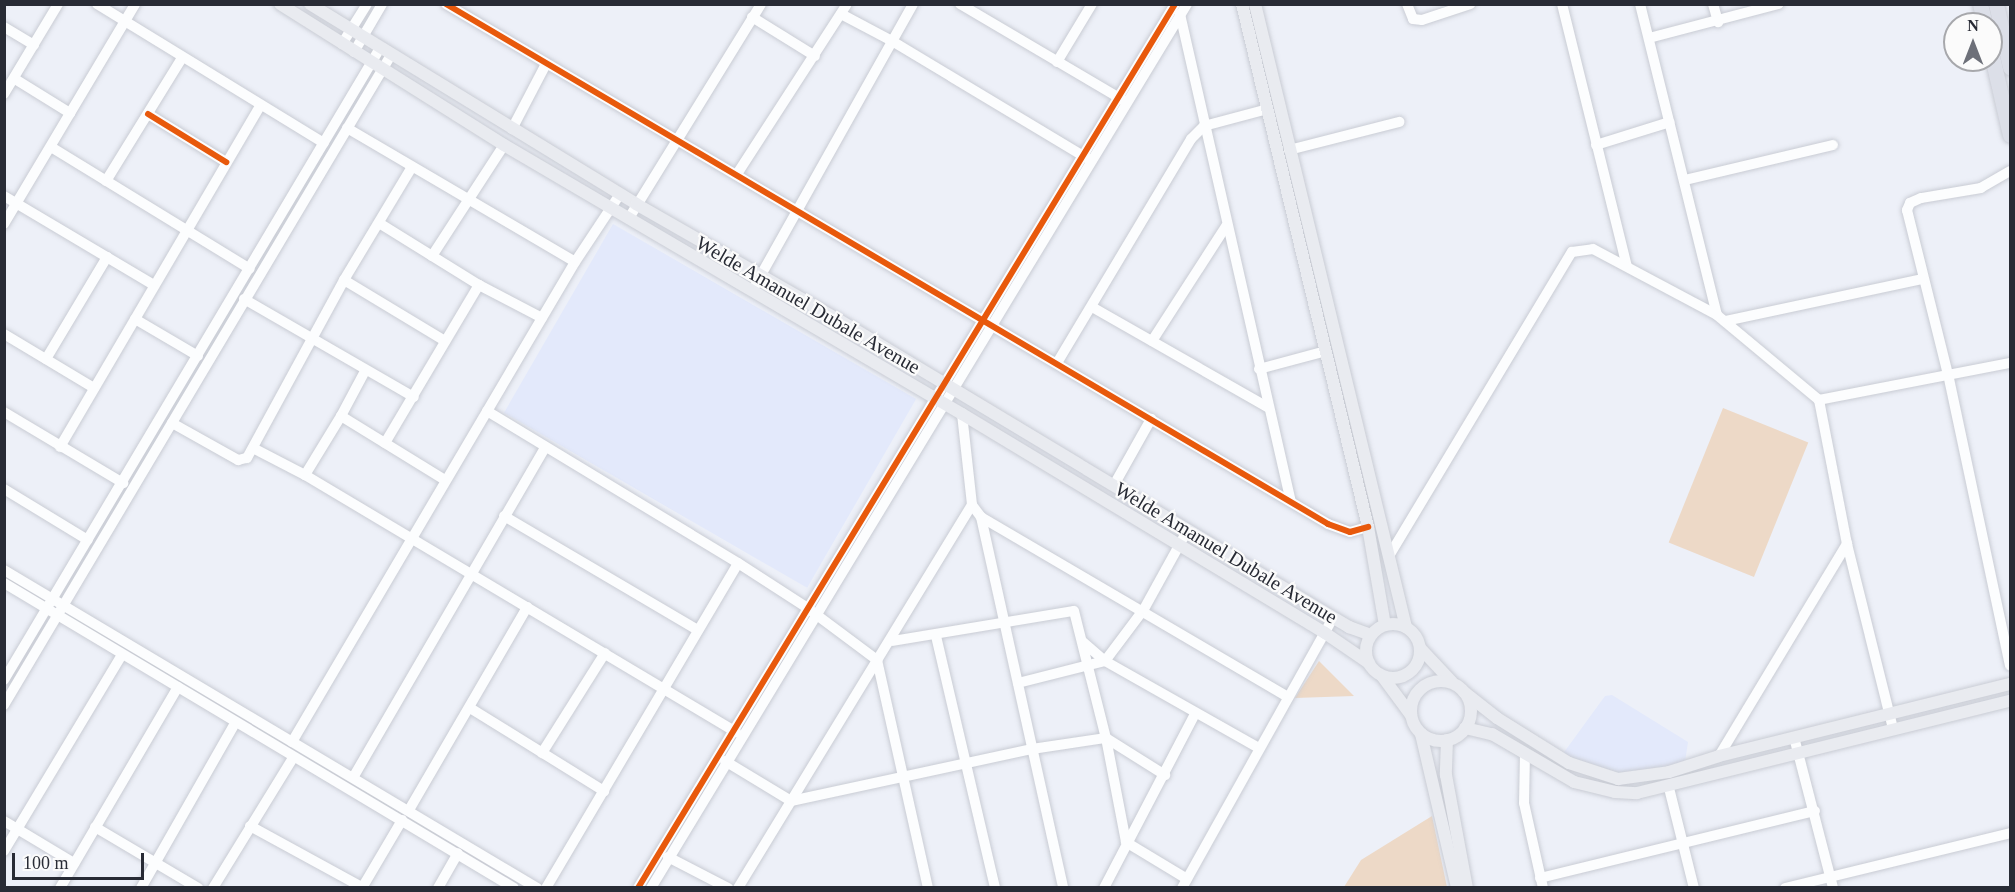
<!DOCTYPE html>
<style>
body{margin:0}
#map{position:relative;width:2015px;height:892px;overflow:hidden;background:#edf0f8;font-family:"Times New Roman",serif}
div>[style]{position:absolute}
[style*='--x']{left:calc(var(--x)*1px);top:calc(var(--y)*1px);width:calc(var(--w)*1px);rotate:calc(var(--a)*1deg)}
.built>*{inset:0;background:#e3e9fb;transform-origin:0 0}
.green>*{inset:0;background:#edd9c7;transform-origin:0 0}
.roads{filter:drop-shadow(0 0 2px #c9ccd4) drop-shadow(0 0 2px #c9ccd4)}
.minor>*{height:10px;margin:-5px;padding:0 5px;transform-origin:5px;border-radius:5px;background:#fcfdfe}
.major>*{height:12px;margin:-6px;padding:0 6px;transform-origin:6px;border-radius:6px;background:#e9ebf0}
.major>.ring{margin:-6px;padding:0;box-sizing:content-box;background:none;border:12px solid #e9ebf0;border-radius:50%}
.highway>*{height:15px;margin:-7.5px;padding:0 7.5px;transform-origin:7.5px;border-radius:7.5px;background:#dcdfe8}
.cycleway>*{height:6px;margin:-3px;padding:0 3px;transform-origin:3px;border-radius:3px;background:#e8590c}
span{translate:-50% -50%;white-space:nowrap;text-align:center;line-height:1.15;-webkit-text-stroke:4.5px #fbfbfb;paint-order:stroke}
.street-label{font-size:20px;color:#282b35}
.frame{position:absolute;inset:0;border:6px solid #282b35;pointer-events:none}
.north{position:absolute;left:1943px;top:12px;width:60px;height:60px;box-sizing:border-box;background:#fbfbfb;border:2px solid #a7a8ac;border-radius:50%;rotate:0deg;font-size:16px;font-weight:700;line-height:24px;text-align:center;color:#282b35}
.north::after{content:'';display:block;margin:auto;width:21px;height:27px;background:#6d7079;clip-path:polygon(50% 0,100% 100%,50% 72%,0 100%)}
.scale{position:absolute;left:12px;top:853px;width:132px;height:27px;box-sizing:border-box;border:3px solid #282b35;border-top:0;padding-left:8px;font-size:18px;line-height:21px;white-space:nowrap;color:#282b35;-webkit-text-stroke:4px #fbfbfb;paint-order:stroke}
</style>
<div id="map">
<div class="built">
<i style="left:613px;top:224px;width:350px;height:218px;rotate:30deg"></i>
<i style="clip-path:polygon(1612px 695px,1688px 742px,1685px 762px,1679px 767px,1627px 776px,1562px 755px,1605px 696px)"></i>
</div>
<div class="green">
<i style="left:1723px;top:408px;width:92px;height:145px;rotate:22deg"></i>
<i style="clip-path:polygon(1319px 661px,1354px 696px,1295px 698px)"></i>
<i style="clip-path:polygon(1432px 816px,1447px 887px,1344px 887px,1361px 860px)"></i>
</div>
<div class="roads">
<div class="minor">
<i style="--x:97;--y:4;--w:266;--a:31.5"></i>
<i style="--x:446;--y:4;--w:1024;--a:30.52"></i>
<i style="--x:1328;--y:524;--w:23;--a:20"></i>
<i style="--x:1350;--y:532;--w:19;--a:-16"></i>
<i style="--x:960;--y:4;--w:191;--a:30.5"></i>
<i style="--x:1407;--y:4;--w:16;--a:68"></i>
<i style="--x:1413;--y:19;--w:9;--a:6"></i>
<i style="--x:1422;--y:20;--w:51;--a:-18.4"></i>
<i style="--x:1562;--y:4;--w:270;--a:76.1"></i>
<i style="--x:1640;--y:4;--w:320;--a:76.1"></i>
<i style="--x:1717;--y:315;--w:133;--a:39.8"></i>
<i style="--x:1819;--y:400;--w:147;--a:79"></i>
<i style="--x:1847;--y:544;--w:190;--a:76"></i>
<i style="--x:1713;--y:4;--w:19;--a:74"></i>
<i style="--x:841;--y:14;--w:58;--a:27.9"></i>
<i style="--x:892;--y:41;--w:227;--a:31"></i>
<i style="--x:1180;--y:14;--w:500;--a:77.19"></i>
<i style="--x:752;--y:17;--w:74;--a:31.8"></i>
<i style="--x:4;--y:27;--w:35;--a:31"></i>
<i style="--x:1649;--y:38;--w:134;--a:-14.7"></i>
<i style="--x:342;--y:44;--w:47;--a:-58"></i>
<i style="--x:354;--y:52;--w:56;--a:-59.7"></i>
<i style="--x:1057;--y:62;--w:68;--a:-58.9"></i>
<i style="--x:15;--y:79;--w:65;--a:31.7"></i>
<i style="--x:4;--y:94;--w:105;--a:-59"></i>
<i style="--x:148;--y:114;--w:92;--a:31.6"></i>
<i style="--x:347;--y:128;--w:264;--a:30.4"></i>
<i style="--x:512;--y:129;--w:73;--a:-62.4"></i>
<i style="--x:1596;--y:145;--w:77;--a:-17.3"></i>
<i style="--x:51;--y:147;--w:233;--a:31.5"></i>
<i style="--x:1289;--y:150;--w:114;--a:-14.3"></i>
<i style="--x:2010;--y:171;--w:34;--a:150"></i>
<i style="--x:1981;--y:188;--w:61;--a:170.5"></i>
<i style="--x:1921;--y:198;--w:12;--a:156"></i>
<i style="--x:1910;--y:203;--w:8;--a:113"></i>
<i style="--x:1907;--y:210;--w:169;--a:76"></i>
<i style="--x:1948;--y:374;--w:298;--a:78"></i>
<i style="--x:737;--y:174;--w:202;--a:-57.1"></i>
<i style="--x:1685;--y:180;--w:152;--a:-13.3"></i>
<i style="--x:106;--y:181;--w:145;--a:-58.3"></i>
<i style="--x:4;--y:196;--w:174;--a:30.7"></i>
<i style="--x:629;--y:218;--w:251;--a:-58.3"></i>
<i style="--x:379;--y:223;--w:118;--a:31.8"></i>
<i style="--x:479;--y:285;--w:71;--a:27.6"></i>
<i style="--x:4;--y:224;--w:256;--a:-59.2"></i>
<i style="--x:432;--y:256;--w:132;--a:-57"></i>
<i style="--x:344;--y:280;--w:118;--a:31.1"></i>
<i style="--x:752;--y:291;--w:329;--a:-60.7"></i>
<i style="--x:244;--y:299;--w:196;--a:30"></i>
<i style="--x:1092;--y:307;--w:202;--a:29.7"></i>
<i style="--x:135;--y:319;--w:73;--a:30.4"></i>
<i style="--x:1725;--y:321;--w:201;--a:-12"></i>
<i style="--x:4;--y:334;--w:105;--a:31"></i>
<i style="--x:1152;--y:341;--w:137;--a:-57.2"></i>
<i style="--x:46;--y:359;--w:119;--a:-59.1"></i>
<i style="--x:1057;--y:363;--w:261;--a:-59.1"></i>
<i style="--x:1191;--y:139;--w:18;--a:-45"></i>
<i style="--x:1204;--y:126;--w:66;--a:-14.9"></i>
<i style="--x:1259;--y:369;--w:69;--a:-15"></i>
<i style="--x:1819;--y:400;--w:195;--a:-11"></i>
<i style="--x:487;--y:411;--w:293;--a:31.2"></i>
<i style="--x:738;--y:563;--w:81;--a:32.9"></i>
<i style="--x:806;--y:607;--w:89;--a:36.7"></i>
<i style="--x:877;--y:660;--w:234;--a:77.4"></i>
<i style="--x:4;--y:412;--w:139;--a:30.8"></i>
<i style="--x:962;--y:414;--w:92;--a:83.7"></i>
<i style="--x:972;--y:505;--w:15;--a:53"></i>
<i style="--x:981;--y:517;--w:380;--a:77.5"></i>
<i style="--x:341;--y:416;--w:51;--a:-61.9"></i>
<i style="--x:172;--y:423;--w:76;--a:29.3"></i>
<i style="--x:238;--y:460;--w:9;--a:-13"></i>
<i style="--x:247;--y:458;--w:203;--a:-61.4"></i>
<i style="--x:344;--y:280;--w:132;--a:-59"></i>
<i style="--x:385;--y:443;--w:184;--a:-59.3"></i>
<i style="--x:60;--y:447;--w:395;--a:-59.6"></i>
<i style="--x:253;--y:448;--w:59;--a:27.4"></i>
<i style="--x:305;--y:475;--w:502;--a:30.81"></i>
<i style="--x:305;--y:475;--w:69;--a:-58.6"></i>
<i style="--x:341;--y:416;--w:122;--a:31.6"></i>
<i style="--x:1114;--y:485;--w:76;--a:-60.7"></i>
<i style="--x:4;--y:489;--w:98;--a:31.3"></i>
<i style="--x:504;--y:516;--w:223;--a:30.5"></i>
<i style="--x:981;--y:517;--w:356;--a:30.4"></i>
<i style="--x:1389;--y:556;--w:355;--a:-59"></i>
<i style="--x:1572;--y:252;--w:21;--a:-8"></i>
<i style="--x:1593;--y:249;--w:140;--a:28"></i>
<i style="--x:4;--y:570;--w:621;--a:30.82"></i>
<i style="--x:4;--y:583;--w:594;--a:30.88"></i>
<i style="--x:936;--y:636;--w:259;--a:76.8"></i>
<i style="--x:892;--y:641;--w:184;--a:-9.4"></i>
<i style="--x:1074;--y:611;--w:131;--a:75.9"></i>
<i style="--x:1106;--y:738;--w:106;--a:79.1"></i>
<i style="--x:1126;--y:842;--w:71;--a:31.2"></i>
<i style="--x:1083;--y:642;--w:29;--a:41"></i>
<i style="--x:1105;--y:661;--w:177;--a:29.5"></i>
<i style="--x:4;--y:680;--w:735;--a:-59.25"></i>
<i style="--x:1018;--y:683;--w:90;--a:-14.2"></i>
<i style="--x:1105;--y:661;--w:65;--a:-53.1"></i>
<i style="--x:1144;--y:609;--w:89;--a:-61.1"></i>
<i style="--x:4;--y:705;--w:756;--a:-59.23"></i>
<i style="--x:470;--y:708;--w:158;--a:31.8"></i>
<i style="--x:1794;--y:737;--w:156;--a:75.5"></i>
<i style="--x:292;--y:742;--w:557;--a:-59.48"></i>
<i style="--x:575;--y:262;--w:82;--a:-56.5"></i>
<i style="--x:542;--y:753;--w:118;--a:-57.8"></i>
<i style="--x:1525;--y:753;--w:50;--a:91.1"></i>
<i style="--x:1524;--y:803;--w:87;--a:77.4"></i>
<i style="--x:1719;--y:756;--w:248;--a:-58.9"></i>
<i style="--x:725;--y:761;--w:77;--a:31.2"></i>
<i style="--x:791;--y:801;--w:247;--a:-12.2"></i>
<i style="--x:1032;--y:749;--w:75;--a:-8.5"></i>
<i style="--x:1106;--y:738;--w:70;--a:32.1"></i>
<i style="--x:354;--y:776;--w:380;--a:-59.8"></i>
<i style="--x:1669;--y:788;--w:103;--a:76"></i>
<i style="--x:409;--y:810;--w:235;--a:-59.8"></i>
<i style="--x:4;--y:821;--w:82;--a:31"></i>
<i style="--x:250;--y:826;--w:128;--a:28.6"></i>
<i style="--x:95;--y:827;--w:120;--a:30.6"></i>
<i style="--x:4;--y:851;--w:229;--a:-59"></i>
<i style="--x:668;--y:857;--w:68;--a:27.3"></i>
<i style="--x:1540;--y:878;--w:283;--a:-13.7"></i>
<i style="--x:60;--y:888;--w:233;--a:-59.6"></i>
<i style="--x:141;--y:888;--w:190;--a:-60.3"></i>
<i style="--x:213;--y:888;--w:153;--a:-58.4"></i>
<i style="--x:362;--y:888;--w:79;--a:-59.5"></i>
<i style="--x:438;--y:888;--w:40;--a:-60.3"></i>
<i style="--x:546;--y:888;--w:377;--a:-59.4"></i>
<i style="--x:638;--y:888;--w:1034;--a:-58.72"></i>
<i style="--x:651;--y:888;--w:1034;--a:-58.77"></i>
<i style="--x:738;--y:888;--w:449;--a:-58.6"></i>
<i style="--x:1104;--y:888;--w:196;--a:-62.4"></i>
<i style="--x:1182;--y:888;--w:309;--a:-60.8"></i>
<i style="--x:1785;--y:888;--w:232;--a:-13.7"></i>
</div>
<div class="major">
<i style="--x:280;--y:4;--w:265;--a:32.2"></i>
<i style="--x:504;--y:145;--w:531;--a:30.43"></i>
<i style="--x:962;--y:414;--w:424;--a:31.1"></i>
<i style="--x:1325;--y:633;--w:53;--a:34.3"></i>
<i style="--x:310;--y:4;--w:382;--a:31.5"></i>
<i style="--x:636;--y:204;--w:232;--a:29.8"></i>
<i style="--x:837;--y:319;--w:598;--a:31.03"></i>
<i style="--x:1349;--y:627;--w:23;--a:20"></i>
<i style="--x:1242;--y:4;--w:538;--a:76.45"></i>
<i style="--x:1368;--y:527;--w:99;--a:80.2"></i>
<i style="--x:1255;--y:4;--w:641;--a:76.38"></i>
<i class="ring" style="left:1366px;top:624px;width:42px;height:42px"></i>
<i style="--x:1421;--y:649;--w:45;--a:46.8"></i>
<i style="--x:1382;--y:676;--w:49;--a:53.4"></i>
<i class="ring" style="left:1411px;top:681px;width:48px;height:48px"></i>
<i style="--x:1464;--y:692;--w:42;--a:38.2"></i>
<i style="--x:1497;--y:718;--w:85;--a:32"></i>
<i style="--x:1569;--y:763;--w:52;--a:18.1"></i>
<i style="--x:1618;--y:779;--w:51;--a:-7.8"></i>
<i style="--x:1669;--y:772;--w:52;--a:-17.7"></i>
<i style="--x:1719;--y:756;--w:300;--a:-13.9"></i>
<i style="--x:1465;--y:728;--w:28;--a:13"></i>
<i style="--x:1492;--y:734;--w:95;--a:30.3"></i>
<i style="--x:1574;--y:782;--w:42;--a:13.7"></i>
<i style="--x:1615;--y:792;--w:22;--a:3"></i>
<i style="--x:1637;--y:793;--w:384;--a:-13.9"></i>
<i style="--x:1421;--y:734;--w:158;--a:76.8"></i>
<i style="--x:1447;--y:740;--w:35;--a:92"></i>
<i style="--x:1446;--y:775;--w:115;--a:79.5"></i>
</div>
<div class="highway">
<i style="--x:1980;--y:4;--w:21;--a:76"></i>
<i style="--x:1996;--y:4;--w:65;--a:77.5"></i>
<i style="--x:1991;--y:52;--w:85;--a:77.1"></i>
</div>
</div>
<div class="cycleway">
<i style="--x:446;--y:4;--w:1024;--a:30.52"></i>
<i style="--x:1328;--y:524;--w:23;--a:20"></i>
<i style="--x:1350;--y:532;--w:19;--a:-16"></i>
<i style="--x:148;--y:114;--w:92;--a:31.6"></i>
<i style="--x:638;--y:888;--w:1034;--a:-58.72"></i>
</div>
<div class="street-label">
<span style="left:808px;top:305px;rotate:30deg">Welde Amanuel Dubale Avenue</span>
<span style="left:1226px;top:553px;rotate:31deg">Welde Amanuel Dubale Avenue</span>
</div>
<div class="frame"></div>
<div class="north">N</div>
<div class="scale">100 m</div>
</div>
